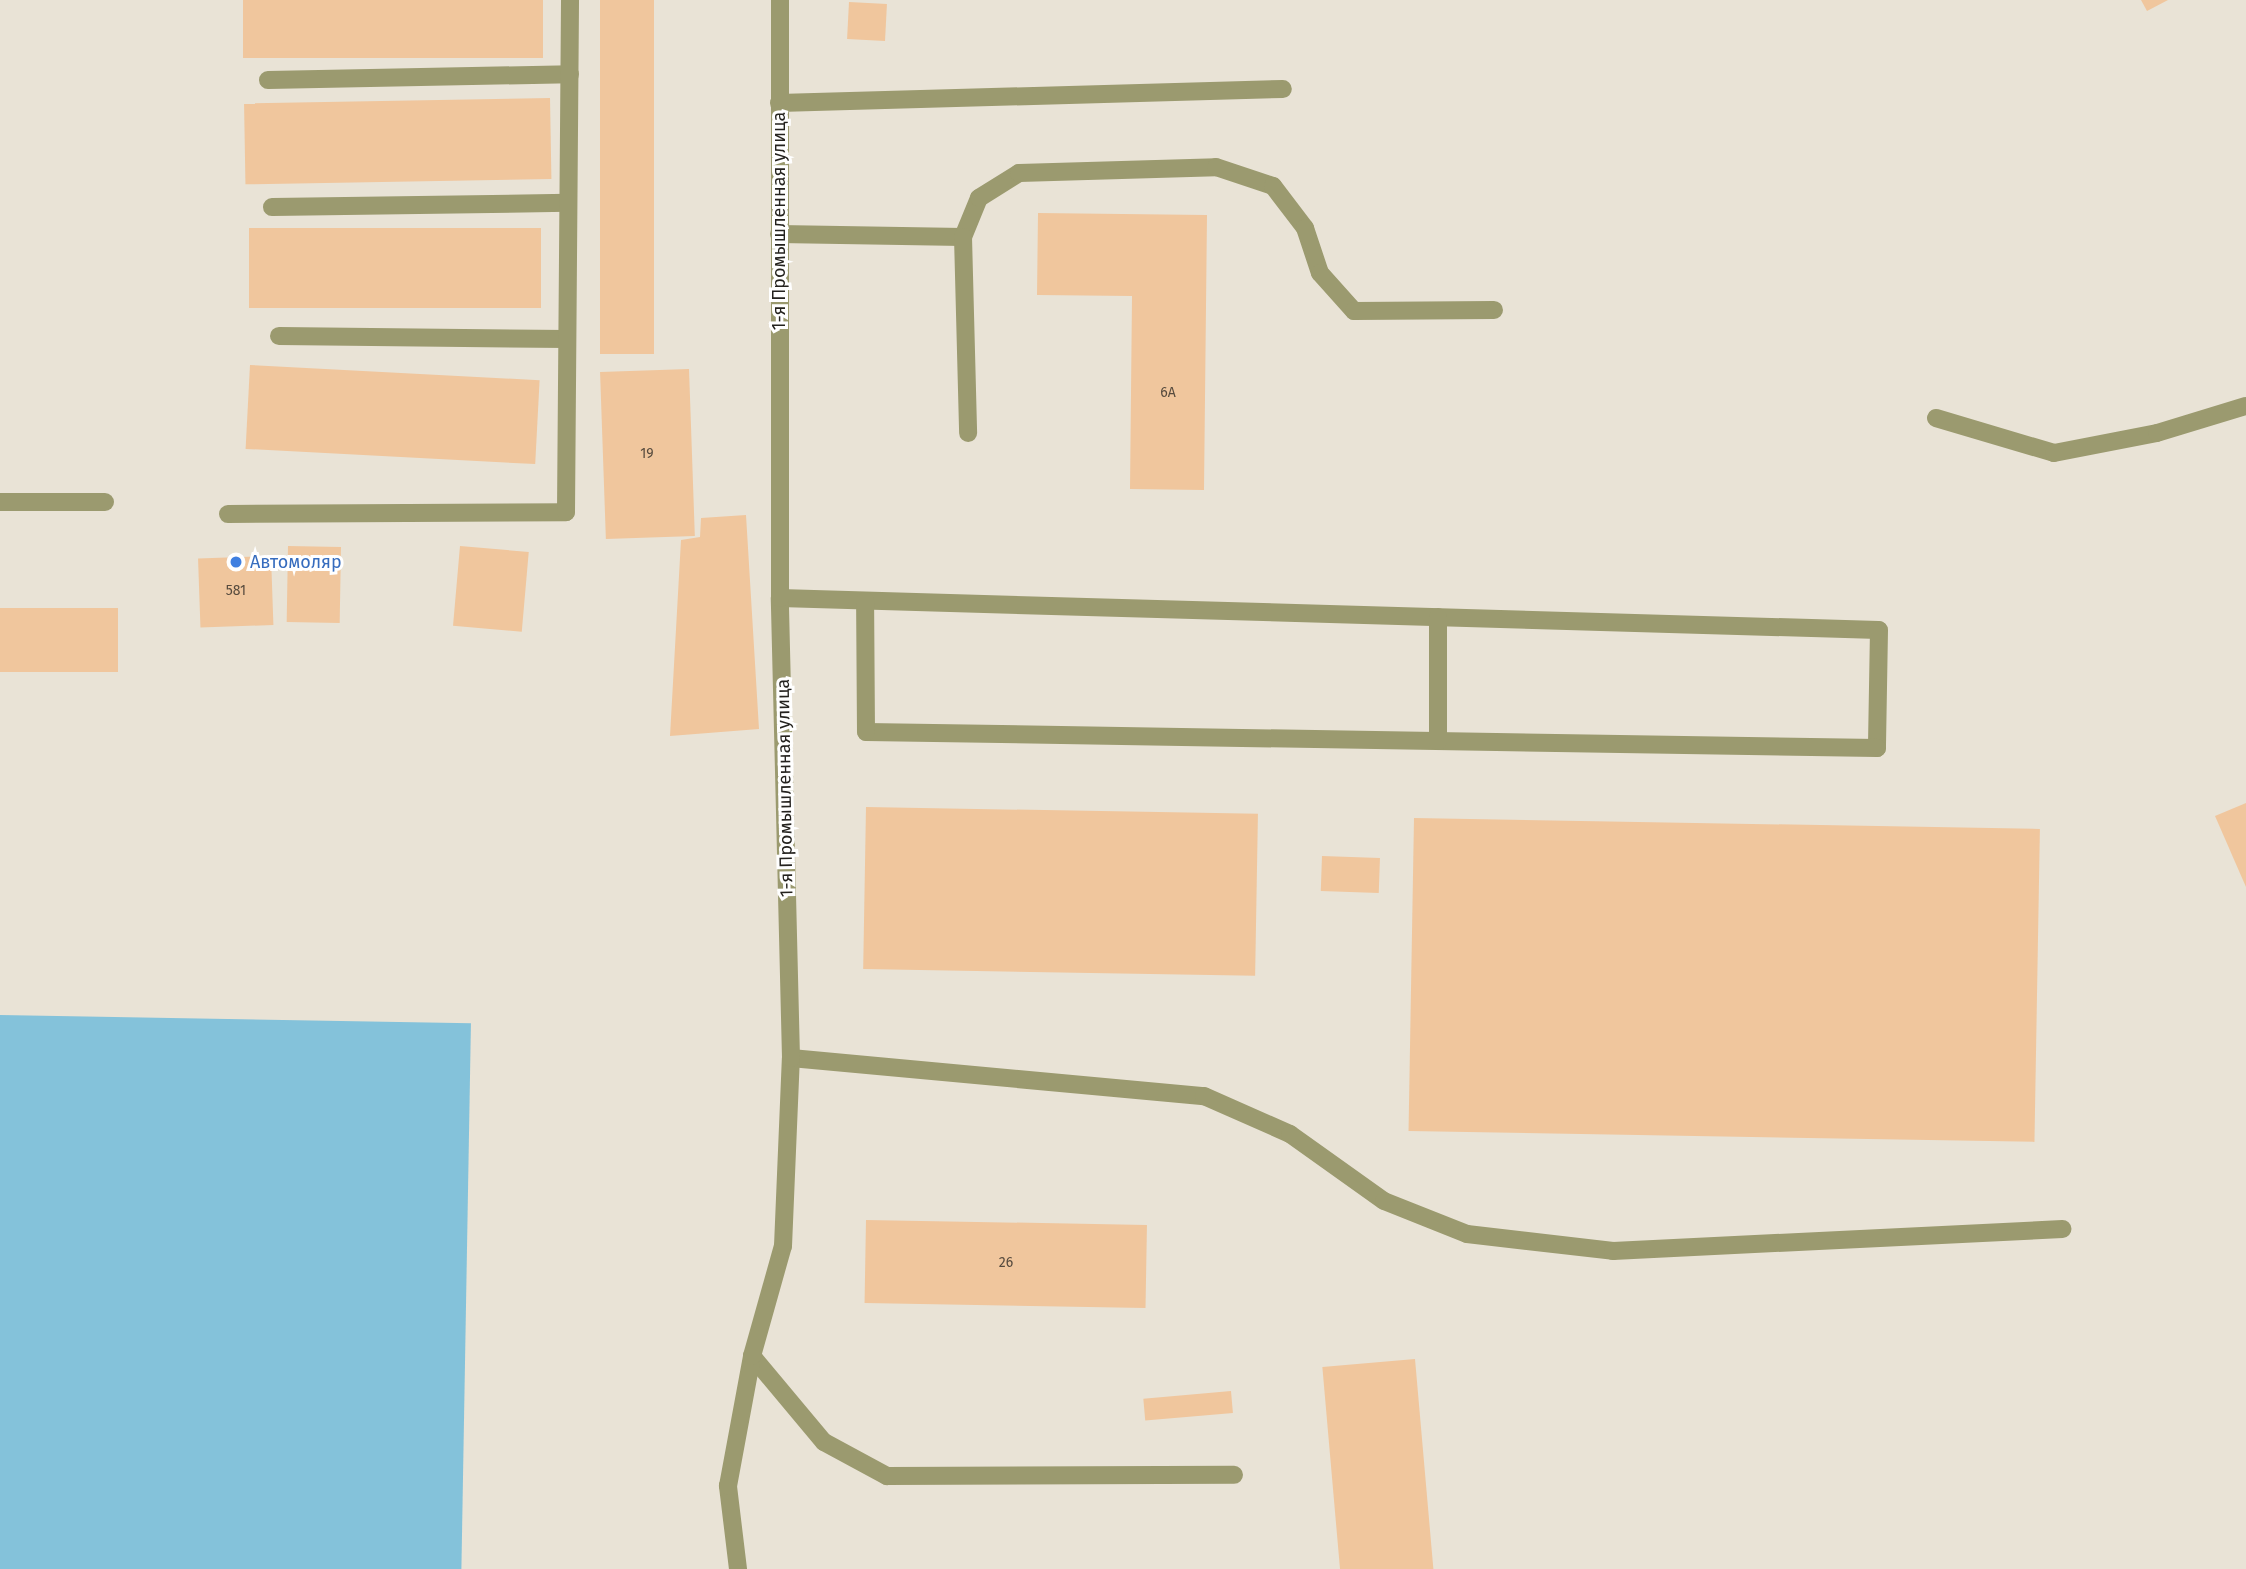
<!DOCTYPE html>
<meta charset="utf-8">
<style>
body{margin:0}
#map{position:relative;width:2246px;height:1569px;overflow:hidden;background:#e9e3d6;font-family:"Fira Sans",sans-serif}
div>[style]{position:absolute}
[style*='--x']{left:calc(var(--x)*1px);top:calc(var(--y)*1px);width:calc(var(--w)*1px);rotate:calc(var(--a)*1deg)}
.water>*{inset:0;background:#84c2da;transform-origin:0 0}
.building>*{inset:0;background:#f0c69d;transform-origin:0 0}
.lane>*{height:18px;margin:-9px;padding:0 9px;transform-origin:9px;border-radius:9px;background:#9b9a6f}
.street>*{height:18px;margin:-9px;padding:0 9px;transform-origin:9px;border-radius:9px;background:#9b9a6f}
.dots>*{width:19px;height:19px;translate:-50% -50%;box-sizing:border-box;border:4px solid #fff;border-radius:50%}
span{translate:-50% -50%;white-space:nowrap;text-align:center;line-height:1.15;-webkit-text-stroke:6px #fff;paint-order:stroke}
.number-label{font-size:14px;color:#574b3e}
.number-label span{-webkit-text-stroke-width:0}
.street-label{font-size:18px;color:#24221e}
.shop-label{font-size:18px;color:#366cbe}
.left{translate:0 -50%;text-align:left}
</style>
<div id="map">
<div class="water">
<i style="left:0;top:1015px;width:471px;height:554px;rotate:1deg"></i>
</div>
<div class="building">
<i style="left:243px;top:0;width:300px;height:58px"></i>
<i style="left:600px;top:0;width:54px;height:354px"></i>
<i style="clip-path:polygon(2141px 0,2168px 0,2147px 11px)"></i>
<i style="left:849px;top:2px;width:38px;height:37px;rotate:3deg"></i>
<i style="left:550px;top:98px;width:81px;height:306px;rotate:89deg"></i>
<i style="clip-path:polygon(1038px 213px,1207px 215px,1204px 490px,1130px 489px,1132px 296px,1037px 295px)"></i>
<i style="left:541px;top:228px;width:80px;height:292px;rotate:90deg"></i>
<i style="left:250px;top:365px;width:290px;height:84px;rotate:3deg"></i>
<i style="left:689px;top:369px;width:167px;height:89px;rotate:88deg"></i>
<i style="clip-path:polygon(746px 515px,759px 729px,670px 736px,681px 540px,700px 537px,701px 518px)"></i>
<i style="left:288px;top:546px;width:53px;height:76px;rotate:1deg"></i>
<i style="left:460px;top:546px;width:69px;height:80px;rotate:5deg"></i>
<i style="left:271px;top:556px;width:69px;height:73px;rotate:88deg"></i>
<i style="left:0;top:608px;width:118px;height:64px"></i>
<i style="clip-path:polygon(2246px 803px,2246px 887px,2215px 816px)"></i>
<i style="left:866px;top:807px;width:392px;height:162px;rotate:1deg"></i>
<i style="left:1414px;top:818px;width:626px;height:313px;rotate:1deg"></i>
<i style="left:1322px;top:856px;width:58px;height:35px;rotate:2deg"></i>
<i style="left:866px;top:1220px;width:281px;height:83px;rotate:1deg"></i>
<i style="left:1415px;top:1359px;width:211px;height:93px;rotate:85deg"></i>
<i style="left:1231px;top:1391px;width:22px;height:88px;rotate:85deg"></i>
</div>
<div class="lane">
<i style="--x:268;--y:80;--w:302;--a:-1.1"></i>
<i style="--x:779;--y:103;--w:504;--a:-1.59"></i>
<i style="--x:272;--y:207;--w:296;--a:-0.8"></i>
<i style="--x:779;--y:234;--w:184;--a:0.9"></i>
<i style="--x:963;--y:237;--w:42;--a:-67.7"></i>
<i style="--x:979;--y:198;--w:47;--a:-32"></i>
<i style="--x:1019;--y:173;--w:197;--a:-1.7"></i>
<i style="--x:1216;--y:167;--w:60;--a:18.4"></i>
<i style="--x:1273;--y:186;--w:53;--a:52.7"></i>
<i style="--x:1305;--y:228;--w:47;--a:71.6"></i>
<i style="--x:1320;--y:273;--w:51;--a:48.2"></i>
<i style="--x:1354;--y:311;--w:140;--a:-0.4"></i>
<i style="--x:963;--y:237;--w:196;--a:88.5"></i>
<i style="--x:279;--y:336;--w:288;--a:0.6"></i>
<i style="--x:1936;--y:418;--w:123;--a:16.5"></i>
<i style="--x:2054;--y:453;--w:105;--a:-11"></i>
<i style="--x:2157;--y:433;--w:93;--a:-16.9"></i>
<i style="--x:0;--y:502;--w:105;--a:0"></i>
<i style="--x:228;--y:514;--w:338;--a:-0.3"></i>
<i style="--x:566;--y:512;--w:512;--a:-89.55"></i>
<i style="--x:780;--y:598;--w:1099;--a:1.67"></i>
<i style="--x:1879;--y:630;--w:118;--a:91"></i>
<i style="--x:1877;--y:748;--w:1011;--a:-179.09"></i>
<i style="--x:866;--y:732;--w:131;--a:-90.4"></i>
<i style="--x:1438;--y:617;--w:124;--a:90"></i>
<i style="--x:791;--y:1058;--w:415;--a:5.3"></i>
<i style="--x:1204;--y:1096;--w:94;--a:23.8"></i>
<i style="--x:1290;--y:1134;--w:115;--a:35.5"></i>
<i style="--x:1384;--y:1201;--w:89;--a:21.7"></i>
<i style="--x:1467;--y:1234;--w:147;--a:6.6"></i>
<i style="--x:1613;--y:1251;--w:450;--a:-2.8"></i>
<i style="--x:752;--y:1356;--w:112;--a:50.1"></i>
<i style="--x:824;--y:1442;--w:72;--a:28.4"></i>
<i style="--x:887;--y:1476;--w:347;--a:-0.2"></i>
</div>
<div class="street">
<i style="--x:738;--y:1569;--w:84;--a:-96.9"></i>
<i style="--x:728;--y:1486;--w:132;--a:-79.5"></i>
<i style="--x:752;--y:1356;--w:114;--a:-74.3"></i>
<i style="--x:783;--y:1246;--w:188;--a:-87.6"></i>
<i style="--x:791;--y:1058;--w:460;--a:-91.4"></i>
<i style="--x:780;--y:598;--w:598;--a:-90"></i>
</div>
<div class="dots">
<i style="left:236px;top:562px;background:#3f7fe0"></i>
</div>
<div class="number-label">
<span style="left:1168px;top:393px">6А</span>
<span style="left:647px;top:454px">19</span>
<span style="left:236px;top:591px">581</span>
<span style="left:1006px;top:1263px">26</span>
</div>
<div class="street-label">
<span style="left:779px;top:221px;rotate:-90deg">1-я Промышленная улица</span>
<span style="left:785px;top:788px;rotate:-91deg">1-я Промышленная улица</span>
</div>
<div class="shop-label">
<span class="left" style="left:250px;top:562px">Автомоляр</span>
</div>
</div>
